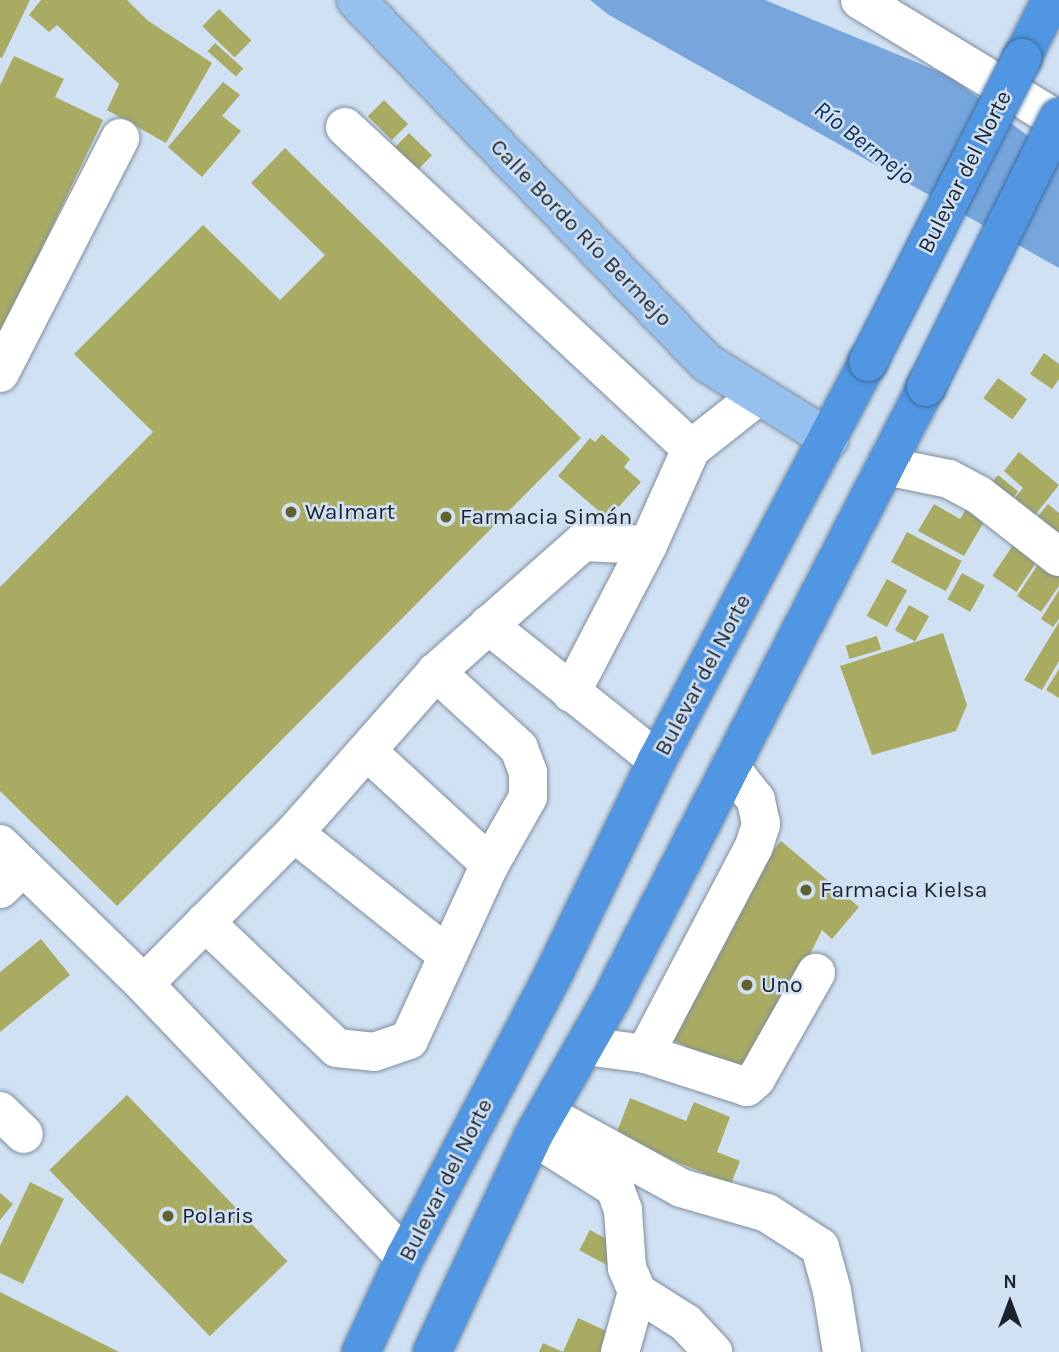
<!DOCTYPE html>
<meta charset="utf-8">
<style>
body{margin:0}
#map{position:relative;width:1059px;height:1352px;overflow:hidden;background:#d1e1f4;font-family:Karla,sans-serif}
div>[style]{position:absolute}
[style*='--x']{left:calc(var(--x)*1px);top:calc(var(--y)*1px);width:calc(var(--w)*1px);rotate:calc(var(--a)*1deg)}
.water>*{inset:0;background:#77a6dc}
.building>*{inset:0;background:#a9ab63;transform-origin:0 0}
.roads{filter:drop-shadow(0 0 2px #7f8e9f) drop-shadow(0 0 2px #7f8e9f)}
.minor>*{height:38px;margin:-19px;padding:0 19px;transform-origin:19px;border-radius:19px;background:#fff}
.major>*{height:38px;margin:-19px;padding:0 19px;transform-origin:19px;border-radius:19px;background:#96c0ee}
.highway>*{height:38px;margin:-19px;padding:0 19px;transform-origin:19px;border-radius:19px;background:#5096e2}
.bridges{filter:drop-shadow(0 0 2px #3e6ea2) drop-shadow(0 0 2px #3e6ea2)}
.highway-bridge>*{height:38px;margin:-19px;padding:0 19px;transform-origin:19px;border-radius:19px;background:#5096e2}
.dots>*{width:19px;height:19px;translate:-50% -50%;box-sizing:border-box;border:4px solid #d1e1f4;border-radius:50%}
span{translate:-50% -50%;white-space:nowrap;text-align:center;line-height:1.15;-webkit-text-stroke:5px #d1e1f4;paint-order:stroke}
.street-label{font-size:23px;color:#1d232a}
.poi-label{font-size:23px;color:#1d232a}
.left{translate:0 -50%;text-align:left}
.water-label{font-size:24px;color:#0c2e52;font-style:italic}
.north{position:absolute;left:975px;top:1268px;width:70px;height:70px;-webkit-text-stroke:5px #d1e1f4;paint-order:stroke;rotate:0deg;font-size:19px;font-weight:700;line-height:28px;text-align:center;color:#1d232a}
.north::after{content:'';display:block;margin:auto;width:24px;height:32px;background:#1d232a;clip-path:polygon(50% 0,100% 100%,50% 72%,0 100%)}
</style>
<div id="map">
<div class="water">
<i style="clip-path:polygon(590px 0,765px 0,950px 76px,1059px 160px,1059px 268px,609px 15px)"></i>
</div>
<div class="building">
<i style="clip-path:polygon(0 0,30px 0,2px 58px,0 57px)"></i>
<i style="clip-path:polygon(41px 0,127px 0,147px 20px,212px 63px,166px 143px,107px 110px,119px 84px,57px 25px,49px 32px,29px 15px)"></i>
<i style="left:219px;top:9px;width:45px;height:24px;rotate:44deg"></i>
<i style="left:215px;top:43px;width:38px;height:11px;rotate:42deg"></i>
<i style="clip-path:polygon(14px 56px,64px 79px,55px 97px,103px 120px,0 336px,0 85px)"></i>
<i style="clip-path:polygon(223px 82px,240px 95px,222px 116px,241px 131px,202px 177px,168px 147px)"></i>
<i style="left:384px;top:100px;width:34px;height:23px;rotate:45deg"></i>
<i style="left:409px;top:133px;width:32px;height:21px;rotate:44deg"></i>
<i style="clip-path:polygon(285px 148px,581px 438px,117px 906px,0 791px,0 587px,153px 432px,74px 354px,203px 225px,280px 300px,325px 255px,251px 183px)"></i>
<i style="clip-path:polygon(1044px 353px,1059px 364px,1059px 379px,1052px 389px,1030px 374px)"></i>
<i style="left:998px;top:378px;width:36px;height:25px;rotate:36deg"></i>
<i style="clip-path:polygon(602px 434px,630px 459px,624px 467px,641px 482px,608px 519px,558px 476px,590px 438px,595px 442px)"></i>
<i style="clip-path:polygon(1019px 452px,1059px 485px,1027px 525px,1006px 508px,1023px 488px,1004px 471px)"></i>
<i style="left:998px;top:475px;width:26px;height:23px;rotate:39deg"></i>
<i style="clip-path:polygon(934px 504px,960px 519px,966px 509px,985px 520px,964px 556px,918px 531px)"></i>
<i style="clip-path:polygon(1048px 504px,1059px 513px,1059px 547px,1031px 525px)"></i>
<i style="left:907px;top:532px;width:62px;height:34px;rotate:28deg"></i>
<i style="left:1013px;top:545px;width:29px;height:37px;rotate:34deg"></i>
<i style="clip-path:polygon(1039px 563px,1059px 576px,1059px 586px,1041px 612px,1017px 596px)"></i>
<i style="left:962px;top:573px;width:26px;height:30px;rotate:29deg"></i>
<i style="left:887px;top:579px;width:23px;height:42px;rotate:29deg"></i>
<i style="clip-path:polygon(1059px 590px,1059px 619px,1053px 627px,1041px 619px)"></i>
<i style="left:909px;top:605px;width:23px;height:29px;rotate:29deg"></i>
<i style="clip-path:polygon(1059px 622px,1059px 661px,1042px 690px,1024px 680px)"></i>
<i style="clip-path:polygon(943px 633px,967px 705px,956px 731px,872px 755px,840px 666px)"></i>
<i style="left:877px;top:636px;width:14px;height:33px;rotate:73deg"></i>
<i style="clip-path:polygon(1059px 669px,1059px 698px,1046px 690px)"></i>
<i style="clip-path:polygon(781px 841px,859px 907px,832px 939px,822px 930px,749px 1078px,673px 1040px,753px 873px)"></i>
<i style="clip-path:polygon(41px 939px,70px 975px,0 1032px,0 972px)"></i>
<i style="left:127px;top:1095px;width:231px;height:108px;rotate:46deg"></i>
<i style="clip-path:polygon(630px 1098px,686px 1121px,694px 1102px,730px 1117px,717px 1152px,740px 1161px,731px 1184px,615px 1137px)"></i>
<i style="clip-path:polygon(30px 1182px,64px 1199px,23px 1284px,0 1273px,0 1246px)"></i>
<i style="clip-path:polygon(0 1193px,13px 1204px,0 1220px)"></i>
<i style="left:590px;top:1230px;width:34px;height:23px;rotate:28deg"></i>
<i style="clip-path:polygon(0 1292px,119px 1352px,0 1352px)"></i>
<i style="clip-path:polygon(578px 1318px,613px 1334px,606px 1352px,539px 1352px,543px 1343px,563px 1352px)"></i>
</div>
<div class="roads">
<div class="minor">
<i style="--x:860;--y:0;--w:233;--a:31.3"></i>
<i style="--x:345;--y:127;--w:473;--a:42.9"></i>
<i style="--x:0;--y:373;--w:264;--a:-62.9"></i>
<i style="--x:885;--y:466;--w:65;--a:11.5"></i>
<i style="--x:949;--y:479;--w:34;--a:28"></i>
<i style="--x:979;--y:495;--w:101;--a:37.8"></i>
<i style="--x:488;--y:625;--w:216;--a:38.6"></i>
<i style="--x:571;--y:693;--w:167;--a:-62.5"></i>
<i style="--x:648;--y:545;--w:105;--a:-65.9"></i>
<i style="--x:691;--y:449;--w:85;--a:-38.3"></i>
<i style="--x:368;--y:752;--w:166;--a:42.6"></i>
<i style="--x:294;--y:833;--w:194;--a:38.5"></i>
<i style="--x:0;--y:844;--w:201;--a:44.2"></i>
<i style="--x:144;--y:984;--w:378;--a:46.3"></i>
<i style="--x:0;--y:889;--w:32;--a:-44"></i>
<i style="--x:205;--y:922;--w:182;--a:43.7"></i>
<i style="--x:337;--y:1048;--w:37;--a:6"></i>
<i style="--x:374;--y:1052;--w:37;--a:-19"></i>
<i style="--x:409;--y:1040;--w:194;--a:-65.3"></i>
<i style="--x:490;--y:864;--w:77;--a:-60.4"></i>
<i style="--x:528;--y:797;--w:25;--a:-90"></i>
<i style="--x:528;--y:772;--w:26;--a:-111"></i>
<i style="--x:519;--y:748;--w:113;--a:-137.5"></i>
<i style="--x:144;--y:984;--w:213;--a:-45.2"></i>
<i style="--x:294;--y:833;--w:215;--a:-48.6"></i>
<i style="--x:436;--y:672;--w:196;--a:-41.5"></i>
<i style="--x:583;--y:542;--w:65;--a:2.6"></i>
<i style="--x:586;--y:1046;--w:60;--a:7.7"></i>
<i style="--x:645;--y:1054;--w:107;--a:17.9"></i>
<i style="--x:747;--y:1087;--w:12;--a:-42"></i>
<i style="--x:756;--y:1079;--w:122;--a:-60.5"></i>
<i style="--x:645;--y:1054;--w:235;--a:-62.3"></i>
<i style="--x:754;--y:846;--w:23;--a:-72"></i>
<i style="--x:761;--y:824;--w:25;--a:-102"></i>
<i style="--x:756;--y:800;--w:42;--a:-128.2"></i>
<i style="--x:0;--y:1111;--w:33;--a:44"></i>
<i style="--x:546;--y:1114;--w:154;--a:28.7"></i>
<i style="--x:681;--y:1188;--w:90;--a:16.2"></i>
<i style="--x:767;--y:1213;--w:63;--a:32.7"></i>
<i style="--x:820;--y:1247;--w:46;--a:74.7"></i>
<i style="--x:832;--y:1291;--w:62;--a:80.7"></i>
<i style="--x:533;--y:1136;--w:97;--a:32.4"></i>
<i style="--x:615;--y:1188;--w:23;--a:70"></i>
<i style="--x:623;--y:1210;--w:58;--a:86.1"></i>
<i style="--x:627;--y:1268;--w:26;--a:67"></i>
<i style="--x:637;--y:1292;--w:58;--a:32.3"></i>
<i style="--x:686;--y:1323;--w:40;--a:47"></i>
<i style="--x:620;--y:1352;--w:62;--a:-74.2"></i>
</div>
<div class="major">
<i style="--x:356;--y:0;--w:505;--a:45.96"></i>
<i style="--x:707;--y:363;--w:144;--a:31.9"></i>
</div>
<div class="highway">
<i style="--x:1022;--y:58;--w:65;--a:-63.4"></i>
<i style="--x:361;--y:1352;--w:105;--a:-65.1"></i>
<i style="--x:405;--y:1257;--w:323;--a:-62.3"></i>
<i style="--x:555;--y:971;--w:234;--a:-64.2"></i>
<i style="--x:657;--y:760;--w:450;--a:-62.1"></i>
<i style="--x:432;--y:1352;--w:238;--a:-64.9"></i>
<i style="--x:533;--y:1136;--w:153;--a:-60.3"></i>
<i style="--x:609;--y:1003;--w:693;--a:-62.77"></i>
</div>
</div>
<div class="bridges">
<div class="highway-bridge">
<i style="--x:868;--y:362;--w:341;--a:-63.1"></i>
<i style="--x:926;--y:387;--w:300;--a:-63.7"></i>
</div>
</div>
<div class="dots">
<i style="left:291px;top:512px;background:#60612e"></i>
<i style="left:446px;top:517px;background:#60612e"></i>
<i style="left:806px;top:890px;background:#60612e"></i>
<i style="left:747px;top:985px;background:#60612e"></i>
<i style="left:168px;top:1216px;background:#60612e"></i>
</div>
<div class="street-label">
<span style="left:965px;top:172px;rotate:-63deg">Bulevar del Norte</span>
<span style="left:581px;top:233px;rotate:46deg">Calle Bordo Río Bermejo</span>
<span style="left:703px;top:675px;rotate:-62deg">Bulevar del Norte</span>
<span style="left:446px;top:1180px;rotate:-63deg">Bulevar del Norte</span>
</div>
<div class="poi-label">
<span class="left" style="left:305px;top:512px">Walmart</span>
<span class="left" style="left:460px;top:517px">Farmacia Simán</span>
<span class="left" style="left:820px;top:890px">Farmacia Kielsa</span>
<span class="left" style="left:761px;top:985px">Uno</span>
<span class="left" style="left:182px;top:1216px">Polaris</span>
</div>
<div class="water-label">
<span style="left:864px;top:143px;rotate:38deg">Río Bermejo</span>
</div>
<div class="north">N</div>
</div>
